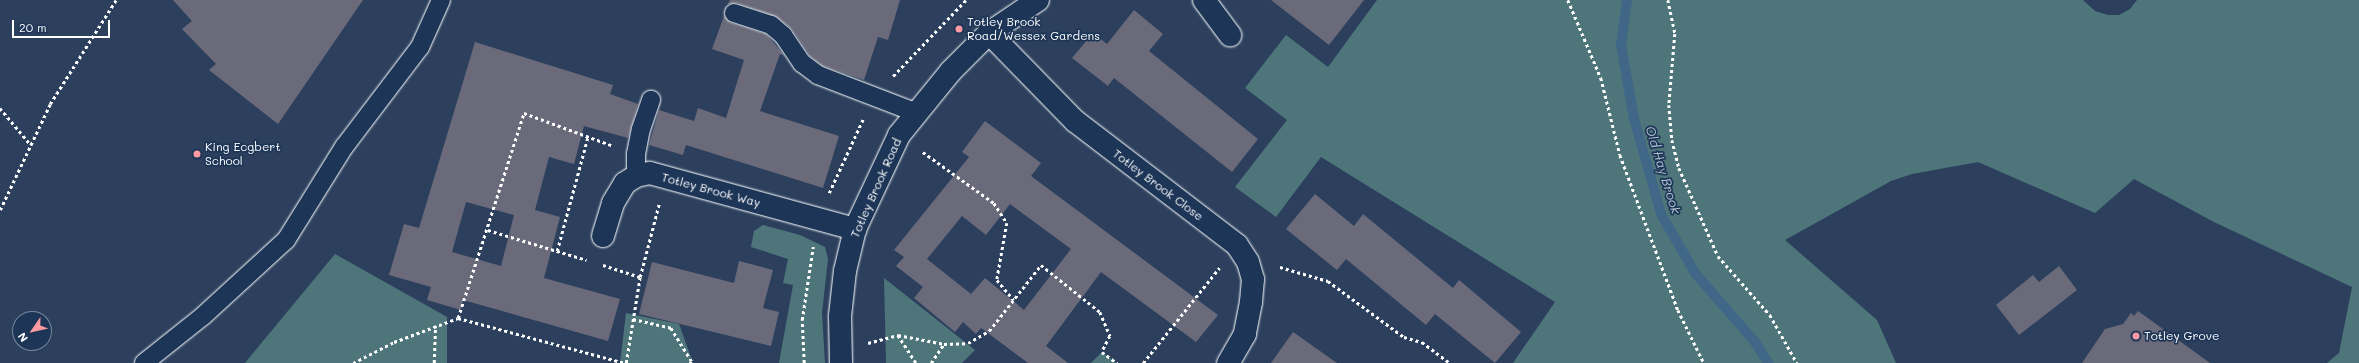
<!DOCTYPE html>
<style>
body{margin:0}
#map{position:relative;width:2359px;height:363px;overflow:hidden;background:#2c405e;font-family:Mali,sans-serif}
div>[style]{position:absolute}
[style*='--x']{left:calc(var(--x)*1px);top:calc(var(--y)*1px);width:calc(var(--w)*1px);rotate:calc(var(--a)*1deg)}
.green>*{inset:0;background:#4e767a}
.stream>*{height:10px;margin:-5px;padding:0 5px;transform-origin:5px;border-radius:5px;background:#406788}
.building>*{inset:0;background:#6a6a7a}
.path>*{height:2.5px;margin-top:-1.25px;transform-origin:0;background:repeating-linear-gradient(90deg,#fff 0 3px,transparent 0 6px)}
.roads{filter:drop-shadow(0 0 1px #fff) drop-shadow(0 0 1px #fff)}
.lane>*{height:18px;margin:-9px;padding:0 9px;transform-origin:9px;border-radius:9px;background:#1d3557}
.street>*{height:22px;margin:-11px;padding:0 11px;transform-origin:11px;border-radius:11px;background:#1d3557}
.dots>*{width:11px;height:11px;translate:-50% -50%;box-sizing:border-box;border:2px solid #1d3557;border-radius:50%}
span{translate:-50% -50%;white-space:nowrap;text-align:center;line-height:1.15;-webkit-text-stroke:3.5px #1d3557;paint-order:stroke}
.poi-label{font-size:12px;color:#fff}
.left{translate:0 -50%;text-align:left}
.street-label{font-size:12px;color:#fff}
.water-label{font-size:13px;color:#b3c2cf;font-style:italic}
.north{position:absolute;left:12px;top:311px;width:40px;height:40px;box-sizing:border-box;background:#1d3557;border:1px solid #77869a;border-radius:50%;rotate:236deg;font-size:11px;font-weight:700;line-height:16px;text-align:center;color:#fff}
.north::after{content:'';display:block;margin:auto;width:14px;height:18px;background:#ff9aa2;clip-path:polygon(50% 0,100% 100%,50% 72%,0 100%)}
.scale{position:absolute;left:12px;top:20px;width:98px;height:18px;box-sizing:border-box;border:2px solid #fff;border-top:0;padding-left:5px;font-size:12px;line-height:14px;white-space:nowrap;color:#fff;-webkit-text-stroke:3px #1d3557;paint-order:stroke}
</style>
<div id="map">
<div class="green">
<i style="clip-path:polygon(1377px 0,2083px 0,2095px 11px,2108px 15px,2119px 15px,2130px 9px,2137px 0,2359px 0,2359px 363px,2327px 363px,2339px 353px,2352px 287px,2214px 222px,2134px 179px,2095px 213px,1978px 162px,1912px 174px,1891px 181px,1785px 240px,1877px 320px,1896px 363px,1513px 363px,1555px 302px,1321px 157px,1276px 217px,1235px 187px,1287px 120px,1245px 88px,1286px 35px,1328px 67px)"></i>
<i style="clip-path:polygon(763px 225px,800px 235px,825px 247px,828px 259px,822px 313px,825px 363px,779px 363px,793px 285px,783px 283px,788px 259px,751px 247px,754px 231px)"></i>
<i style="clip-path:polygon(335px 254px,447px 317px,447px 363px,245px 363px)"></i>
<i style="clip-path:polygon(884px 278px,975px 350px,962px 363px,886px 363px)"></i>
<i style="clip-path:polygon(626px 313px,679px 324px,693px 363px,620px 363px)"></i>
<i style="clip-path:polygon(1102px 352px,1117px 363px,1091px 363px)"></i>
</div>
<div class="stream">
<i style="--x:1627;--y:0;--w:45;--a:97.6"></i>
<i style="--x:1621;--y:45;--w:75;--a:80"></i>
<i style="--x:1634;--y:119;--w:99;--a:74.1"></i>
<i style="--x:1661;--y:214;--w:68;--a:60"></i>
<i style="--x:1695;--y:273;--w:91;--a:49"></i>
<i style="--x:1755;--y:342;--w:25;--a:58"></i>
</div>
<div class="building">
<i style="clip-path:polygon(173px 0,363px 0,278px 124px,209px 70px,216px 64px,182px 29px,192px 21px)"></i>
<i style="clip-path:polygon(730px 0,900px 0,888px 40px,878px 37px,864px 80px,823px 66px,810px 56px,792px 29px,777px 17px,737px 3px,728px 4px)"></i>
<i style="clip-path:polygon(1271px 0,1364px 0,1329px 45px)"></i>
<i style="clip-path:polygon(1134px 10px,1163px 34px,1149px 51px,1258px 139px,1232px 172px,1114px 78px,1108px 86px,1072px 58px,1093px 33px,1107px 44px)"></i>
<i style="clip-path:polygon(724px 16px,731px 23px,766px 34px,784px 55px,780px 54px,760px 111px,839px 136px,823px 188px,686px 145px,683px 155px,649px 145px,659px 110px,694px 121px,698px 108px,726px 118px,744px 60px,712px 49px)"></i>
<i style="clip-path:polygon(evenodd,475px 42px,613px 85px,610px 94px,638px 104px,628px 138px,584px 126px,574px 164px,549px 157px,535px 210px,560px 217px,544px 278px,620px 299px,608px 341px,463px 300px,461px 310px,427px 300px,431px 287px,389px 275px,404px 224px,419px 228px,475px 42px,466px 202px,514px 215px,501px 266px,452px 252px,466px 202px)"></i>
<i style="clip-path:polygon(evenodd,985px 121px,1041px 163px,1031px 176px,1218px 315px,1196px 342px,1101px 272px,1046px 346px,1068px 363px,1028px 363px,981px 328px,976px 334px,963px 322px,955px 332px,914px 298px,923px 287px,896px 266px,904px 257px,894px 250px,969px 157px,962px 152px,985px 121px,1010px 204px,1071px 249px,1024px 310px,985px 278px,971px 294px,927px 259px,962px 216px,986px 235px,1010px 204px)"></i>
<i style="clip-path:polygon(1315px 194px,1354px 226px,1363px 214px,1453px 288px,1459px 280px,1521px 332px,1495px 363px,1435px 314px,1426px 325px,1346px 259px,1337px 270px,1286px 229px)"></i>
<i style="clip-path:polygon(739px 261px,773px 270px,763px 308px,779px 312px,771px 346px,639px 314px,652px 262px,734px 283px)"></i>
<i style="clip-path:polygon(2059px 266px,2077px 290px,2019px 335px,1996px 305px,2033px 275px,2039px 282px)"></i>
<i style="clip-path:polygon(2138px 311px,2210px 363px,2082px 363px,2105px 329px,2123px 324px,2131px 313px,2134px 316px)"></i>
<i style="clip-path:polygon(1293px 332px,1337px 363px,1271px 363px)"></i>
</div>
<div class="path">
<i style="--x:1568;--y:0;--w:85;--a:67.1"></i>
<i style="--x:1601;--y:78;--w:79;--a:76.1"></i>
<i style="--x:1620;--y:155;--w:165;--a:69.5"></i>
<i style="--x:1678;--y:310;--w:59;--a:63.9"></i>
<i style="--x:1668;--y:0;--w:35;--a:78"></i>
<i style="--x:1675;--y:34;--w:71;--a:94.8"></i>
<i style="--x:1669;--y:105;--w:35;--a:85"></i>
<i style="--x:1672;--y:140;--w:29;--a:76"></i>
<i style="--x:1679;--y:168;--w:96;--a:66.1"></i>
<i style="--x:1718;--y:256;--w:79;--a:48.6"></i>
<i style="--x:1770;--y:315;--w:55;--a:60.6"></i>
<i style="--x:893;--y:76;--w:105;--a:-46.2"></i>
<i style="--x:0;--y:108;--w:48;--a:50"></i>
<i style="--x:923;--y:152;--w:87;--a:35.7"></i>
<i style="--x:994;--y:203;--w:24;--a:57"></i>
<i style="--x:1007;--y:223;--w:58;--a:100"></i>
<i style="--x:997;--y:280;--w:26;--a:50"></i>
<i style="--x:829;--y:193;--w:81;--a:-65.3"></i>
<i style="--x:0;--y:210;--w:117;--a:-64.7"></i>
<i style="--x:50;--y:104;--w:123;--a:-57.6"></i>
<i style="--x:488;--y:230;--w:103;--a:16.9"></i>
<i style="--x:557;--y:251;--w:119;--a:-74.9"></i>
<i style="--x:603;--y:265;--w:39;--a:18"></i>
<i style="--x:1280;--y:267;--w:50;--a:16.3"></i>
<i style="--x:1328;--y:281;--w:94;--a:36.4"></i>
<i style="--x:1404;--y:337;--w:19;--a:16"></i>
<i style="--x:1422;--y:342;--w:35;--a:37"></i>
<i style="--x:458;--y:318;--w:215;--a:-72.2"></i>
<i style="--x:524;--y:113;--w:93;--a:20.2"></i>
<i style="--x:633;--y:319;--w:39;--a:13"></i>
<i style="--x:671;--y:328;--w:40;--a:58"></i>
<i style="--x:898;--y:335;--w:33;--a:57"></i>
<i style="--x:868;--y:343;--w:31;--a:-15"></i>
<i style="--x:898;--y:335;--w:47;--a:11.1"></i>
<i style="--x:944;--y:344;--w:24;--a:-2"></i>
<i style="--x:968;--y:343;--w:24;--a:-30"></i>
<i style="--x:989;--y:331;--w:84;--a:-51.8"></i>
<i style="--x:1041;--y:265;--w:75;--a:38.5"></i>
<i style="--x:1100;--y:312;--w:26;--a:67"></i>
<i style="--x:1110;--y:336;--w:18;--a:117"></i>
<i style="--x:1102;--y:352;--w:19;--a:36"></i>
<i style="--x:353;--y:363;--w:46;--a:-27.1"></i>
<i style="--x:394;--y:342;--w:68;--a:-20.6"></i>
<i style="--x:458;--y:318;--w:173;--a:15.1"></i>
<i style="--x:434;--y:363;--w:37;--a:-88"></i>
<i style="--x:626;--y:363;--w:87;--a:-80.8"></i>
<i style="--x:640;--y:277;--w:75;--a:-75.4"></i>
<i style="--x:689;--y:363;--w:6;--a:0"></i>
<i style="--x:804;--y:363;--w:43;--a:-92.7"></i>
<i style="--x:802;--y:320;--w:74;--a:-81.4"></i>
<i style="--x:931;--y:363;--w:23;--a:-56"></i>
<i style="--x:1143;--y:363;--w:122;--a:-51.3"></i>
</div>
<div class="roads">
<div class="lane">
<i style="--x:734;--y:13;--w:39;--a:18"></i>
<i style="--x:771;--y:25;--w:16;--a:40"></i>
<i style="--x:783;--y:35;--w:34;--a:56"></i>
<i style="--x:802;--y:63;--w:20;--a:37"></i>
<i style="--x:818;--y:75;--w:106;--a:21"></i>
<i style="--x:636;--y:176;--w:22;--a:-90"></i>
<i style="--x:636;--y:154;--w:25;--a:-79"></i>
<i style="--x:641;--y:129;--w:31;--a:-71"></i>
<i style="--x:144;--y:363;--w:75;--a:-38.5"></i>
<i style="--x:203;--y:316;--w:113;--a:-42.5"></i>
<i style="--x:286;--y:240;--w:110;--a:-58.1"></i>
<i style="--x:344;--y:147;--w:126;--a:-52.8"></i>
<i style="--x:420;--y:47;--w:51;--a:-65.9"></i>
</div>
<div class="street">
<i style="--x:1204;--y:0;--w:44;--a:53.4"></i>
<i style="--x:989;--y:33;--w:123;--a:45.7"></i>
<i style="--x:1075;--y:121;--w:204;--a:37.4"></i>
<i style="--x:1237;--y:245;--w:20;--a:57"></i>
<i style="--x:1248;--y:262;--w:18;--a:74"></i>
<i style="--x:1253;--y:279;--w:23;--a:95"></i>
<i style="--x:1251;--y:302;--w:33;--a:101"></i>
<i style="--x:1245;--y:334;--w:34;--a:120"></i>
<i style="--x:603;--y:236;--w:34;--a:-73"></i>
<i style="--x:613;--y:203;--w:23;--a:-59"></i>
<i style="--x:625;--y:183;--w:13;--a:-32"></i>
<i style="--x:636;--y:176;--w:14;--a:-12"></i>
<i style="--x:650;--y:173;--w:213;--a:15.3"></i>
<i style="--x:841;--y:363;--w:47;--a:-91.2"></i>
<i style="--x:840;--y:316;--w:45;--a:-83.7"></i>
<i style="--x:845;--y:271;--w:43;--a:-76.6"></i>
<i style="--x:855;--y:229;--w:104;--a:-64.9"></i>
<i style="--x:899;--y:135;--w:82;--a:-50.9"></i>
<i style="--x:951;--y:71;--w:54;--a:-45"></i>
<i style="--x:989;--y:33;--w:59;--a:-34"></i>
</div>
</div>
<div class="dots">
<i style="left:959px;top:29px;background:#ff9aa2"></i>
<i style="left:197px;top:154px;background:#ff9aa2"></i>
<i style="left:2136px;top:336px;background:#ff9aa2"></i>
</div>
<div class="poi-label">
<span class="left" style="left:967px;top:29px">Totley Brook<br>Road/Wessex Gardens</span>
<span class="left" style="left:205px;top:154px">King Ecgbert<br>School</span>
<span class="left" style="left:2144px;top:336px">Totley Grove</span>
</div>
<div class="street-label">
<span style="left:1158px;top:185px;rotate:37deg">Totley Brook Close</span>
<span style="left:876px;top:188px;rotate:-66deg">Totley Brook Road</span>
<span style="left:711px;top:190px;rotate:15deg">Totley Brook Way</span>
</div>
<div class="water-label">
<span style="left:1663px;top:170px;rotate:73deg">Old Hay Brook</span>
</div>
<div class="north">N</div>
<div class="scale">20 m</div>
</div>
